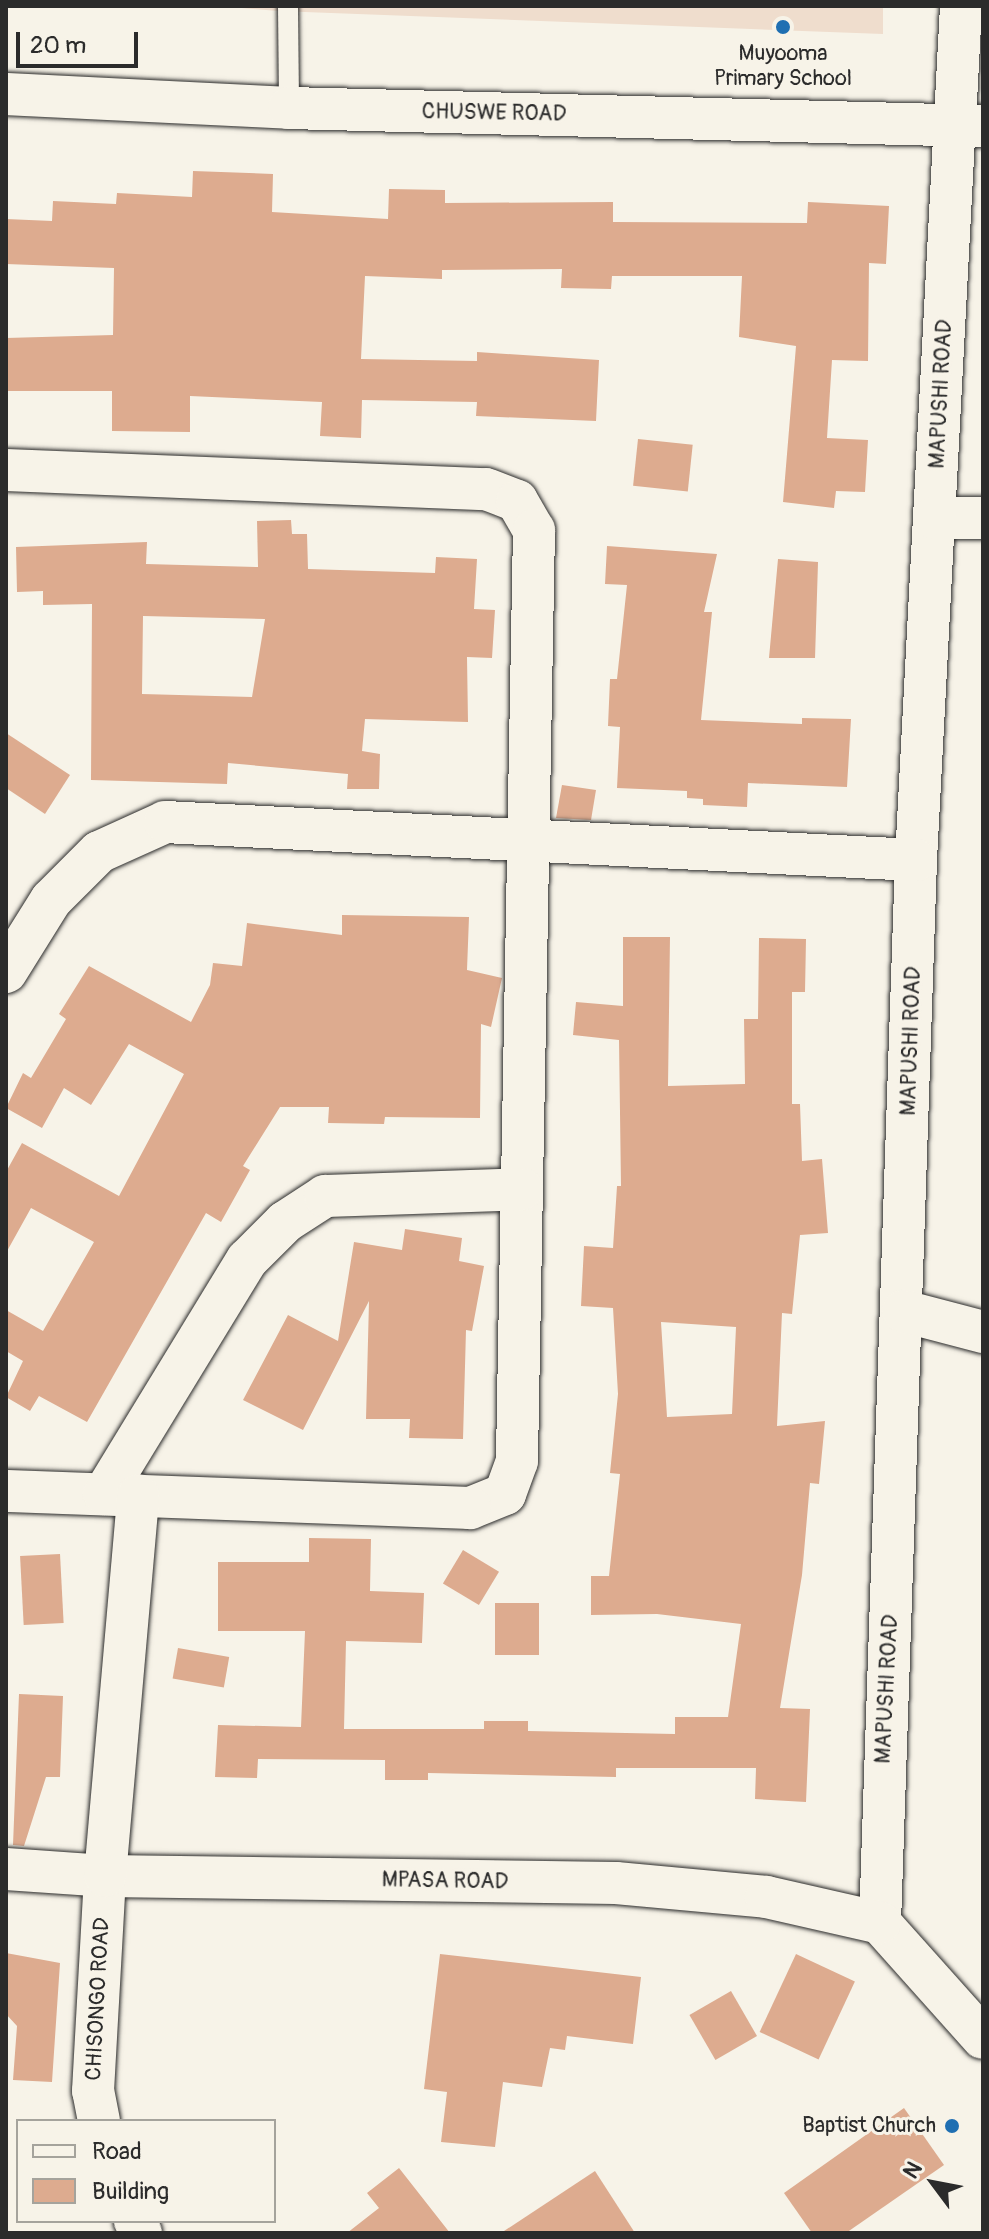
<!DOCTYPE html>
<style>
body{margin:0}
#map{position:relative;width:989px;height:2239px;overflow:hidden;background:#f7f3e8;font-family:Pangolin,sans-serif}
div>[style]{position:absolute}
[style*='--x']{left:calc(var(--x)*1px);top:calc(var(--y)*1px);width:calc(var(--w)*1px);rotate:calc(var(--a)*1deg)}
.built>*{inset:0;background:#efddcd}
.building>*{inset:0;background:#ddab8f;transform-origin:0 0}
.roads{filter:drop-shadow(0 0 2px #2b2b2b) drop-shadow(0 0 2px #2b2b2b)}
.service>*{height:20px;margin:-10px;padding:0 10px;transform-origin:10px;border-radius:10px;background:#f7f3e8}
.minor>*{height:42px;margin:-21px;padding:0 21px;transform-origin:21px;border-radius:21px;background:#f7f3e8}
.dots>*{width:22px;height:22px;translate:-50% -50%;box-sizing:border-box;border:4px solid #f7f3e8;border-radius:50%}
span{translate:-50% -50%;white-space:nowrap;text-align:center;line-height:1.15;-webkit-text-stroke:6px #f7f3e8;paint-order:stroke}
.poi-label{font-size:22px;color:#2b2b2b}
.right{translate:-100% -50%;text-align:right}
.street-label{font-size:22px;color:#2b2b2b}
.frame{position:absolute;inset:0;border:8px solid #2b2b2b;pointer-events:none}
.legend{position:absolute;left:16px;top:2119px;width:260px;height:104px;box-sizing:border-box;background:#f7f3e8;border:2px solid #a5a39c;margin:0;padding:10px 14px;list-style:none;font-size:24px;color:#2b2b2b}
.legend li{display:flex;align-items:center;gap:16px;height:40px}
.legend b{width:40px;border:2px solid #a5a39c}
.north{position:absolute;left:893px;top:2143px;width:80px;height:80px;-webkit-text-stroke:6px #f7f3e8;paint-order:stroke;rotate:302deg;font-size:22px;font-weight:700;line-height:32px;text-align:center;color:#2b2b2b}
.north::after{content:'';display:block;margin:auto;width:28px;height:36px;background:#2b2b2b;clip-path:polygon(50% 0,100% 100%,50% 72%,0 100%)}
.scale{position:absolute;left:16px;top:32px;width:122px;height:36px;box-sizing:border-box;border:4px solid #2b2b2b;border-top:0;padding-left:10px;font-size:24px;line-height:28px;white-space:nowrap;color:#2b2b2b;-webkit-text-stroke:6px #f7f3e8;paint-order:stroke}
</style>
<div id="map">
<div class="built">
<i style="clip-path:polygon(218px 6px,883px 6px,883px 34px,278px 11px)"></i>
</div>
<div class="building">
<i style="clip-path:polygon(193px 171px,273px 174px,272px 212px,388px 219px,389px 189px,445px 190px,445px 203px,613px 202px,613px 222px,807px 223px,808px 202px,889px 206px,886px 264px,869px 263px,868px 361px,832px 360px,827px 438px,868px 440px,865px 492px,836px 491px,834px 508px,783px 502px,796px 346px,739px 337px,742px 276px,612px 276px,611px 289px,561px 288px,562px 269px,442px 270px,442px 279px,365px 276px,361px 359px,477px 361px,477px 352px,599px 360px,596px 421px,476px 416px,477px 402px,362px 400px,361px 438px,320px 436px,322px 402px,190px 396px,190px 432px,112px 431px,112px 391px,6px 391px,6px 338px,113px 335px,114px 268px,6px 264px,6px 219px,52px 221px,53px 201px,116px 204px,117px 193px,192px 197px)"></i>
<i style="left:638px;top:439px;width:55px;height:47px;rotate:6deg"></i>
<i style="clip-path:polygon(evenodd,291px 520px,292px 534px,307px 534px,308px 569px,435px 573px,436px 557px,477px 559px,474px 609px,495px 610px,492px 658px,467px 657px,468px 722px,365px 719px,362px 751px,380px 754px,379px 789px,347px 789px,348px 774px,228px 763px,227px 784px,91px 780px,92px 604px,43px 605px,43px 591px,17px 592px,16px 547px,147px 542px,146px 564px,258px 567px,257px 521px,291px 520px,143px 616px,265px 619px,252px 697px,142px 694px,143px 616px)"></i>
<i style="clip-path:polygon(607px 546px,717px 554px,704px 612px,712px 612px,701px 720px,802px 724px,802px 718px,851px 719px,847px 787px,748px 783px,747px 807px,703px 805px,703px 799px,687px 798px,687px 791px,617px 788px,620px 727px,608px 726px,610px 679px,617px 679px,627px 585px,605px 584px)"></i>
<i style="clip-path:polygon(778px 559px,818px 562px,815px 658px,769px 658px)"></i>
<i style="clip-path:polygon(6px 733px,70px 775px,45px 814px,6px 788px)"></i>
<i style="clip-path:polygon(562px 785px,596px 790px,591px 820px,556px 818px)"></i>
<i style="clip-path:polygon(342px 915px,469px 917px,467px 970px,502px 978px,491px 1027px,481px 1024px,480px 1118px,385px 1117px,384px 1124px,328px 1123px,329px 1107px,280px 1107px,243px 1166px,250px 1170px,221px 1222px,206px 1213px,87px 1422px,39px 1396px,30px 1411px,6px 1397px,23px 1361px,6px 1351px,6px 1310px,43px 1331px,94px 1242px,31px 1208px,6px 1253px,6px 1172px,22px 1143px,119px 1196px,184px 1074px,129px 1044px,91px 1105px,64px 1088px,42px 1128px,6px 1108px,23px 1073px,31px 1078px,66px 1019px,59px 1014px,89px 966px,191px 1022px,210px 985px,213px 963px,242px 966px,247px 923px,342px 935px)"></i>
<i style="clip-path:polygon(evenodd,623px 937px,670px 937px,668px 1086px,745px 1084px,744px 1019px,758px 1019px,759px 938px,806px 939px,805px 992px,792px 992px,792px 1104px,800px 1104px,802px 1161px,822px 1159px,828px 1233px,800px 1235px,792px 1314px,782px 1313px,777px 1426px,825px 1421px,819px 1484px,810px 1483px,802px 1575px,780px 1708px,810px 1709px,806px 1802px,755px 1799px,756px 1768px,616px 1768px,616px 1777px,428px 1773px,428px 1780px,385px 1780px,385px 1760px,258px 1759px,257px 1778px,215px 1777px,218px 1725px,301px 1727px,305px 1631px,218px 1631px,218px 1562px,309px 1562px,309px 1538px,371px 1539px,370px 1591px,424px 1593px,422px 1643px,346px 1641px,344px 1729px,484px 1729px,484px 1721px,528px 1721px,528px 1731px,675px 1734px,675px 1717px,728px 1717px,741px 1624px,657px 1614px,591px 1615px,591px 1576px,609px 1576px,620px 1474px,610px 1473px,618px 1394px,613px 1308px,581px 1306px,584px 1246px,613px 1248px,617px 1186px,621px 1186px,619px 1040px,573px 1035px,576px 1002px,623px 1006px,623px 937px,661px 1322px,736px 1327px,732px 1414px,667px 1417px,661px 1322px)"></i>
<i style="clip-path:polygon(405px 1229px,462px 1238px,459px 1261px,484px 1266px,472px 1331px,466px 1330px,463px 1439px,409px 1438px,410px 1419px,366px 1419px,369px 1301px,303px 1430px,243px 1400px,288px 1315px,338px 1341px,354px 1242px,402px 1250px)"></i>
<i style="left:463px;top:1550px;width:42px;height:39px;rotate:31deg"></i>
<i style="left:60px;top:1554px;width:69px;height:40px;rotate:87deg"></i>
<i style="left:495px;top:1603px;width:44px;height:52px"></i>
<i style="left:178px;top:1648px;width:52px;height:31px;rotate:10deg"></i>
<i style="clip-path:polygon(19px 1694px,63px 1696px,60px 1777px,46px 1777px,24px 1846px,13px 1845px)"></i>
<i style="clip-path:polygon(6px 1953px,60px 1963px,52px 2082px,13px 2080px,17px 2026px,6px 2014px)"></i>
<i style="clip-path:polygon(440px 1954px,641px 1977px,633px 2044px,567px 2036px,565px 2050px,550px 2048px,542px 2087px,503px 2082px,495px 2147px,441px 2142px,447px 2092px,424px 2089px)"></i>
<i style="left:796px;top:1954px;width:65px;height:86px;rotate:25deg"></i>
<i style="left:731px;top:1991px;width:52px;height:48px;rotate:60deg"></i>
<i style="clip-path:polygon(904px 2108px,944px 2165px,846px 2233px,812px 2233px,784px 2193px)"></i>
<i style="clip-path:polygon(399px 2168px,450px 2233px,347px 2233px,379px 2208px,367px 2193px)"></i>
<i style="clip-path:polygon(595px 2171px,635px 2233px,501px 2233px)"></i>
</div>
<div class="roads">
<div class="service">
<i style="--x:288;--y:6;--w:102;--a:89.4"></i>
</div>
<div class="minor">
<i style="--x:961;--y:6;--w:855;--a:93.02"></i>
<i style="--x:916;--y:860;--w:1064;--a:91.94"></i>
<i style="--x:880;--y:1923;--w:154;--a:48.2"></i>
<i style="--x:6;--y:94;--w:283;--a:2.8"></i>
<i style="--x:289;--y:108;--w:694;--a:1.49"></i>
<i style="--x:6;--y:470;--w:480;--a:2.3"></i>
<i style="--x:486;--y:489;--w:33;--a:21"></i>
<i style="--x:517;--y:501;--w:34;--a:60"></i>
<i style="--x:534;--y:530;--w:931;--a:91.05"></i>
<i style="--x:517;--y:1461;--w:35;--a:110"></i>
<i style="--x:505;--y:1494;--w:38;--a:158"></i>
<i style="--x:470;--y:1508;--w:464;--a:-177.9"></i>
<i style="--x:934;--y:518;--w:49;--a:0"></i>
<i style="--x:6;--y:972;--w:85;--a:-58"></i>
<i style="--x:51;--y:900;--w:68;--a:-45"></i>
<i style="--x:99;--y:852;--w:72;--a:-24.4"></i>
<i style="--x:165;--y:822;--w:752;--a:2.9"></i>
<i style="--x:903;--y:1311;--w:83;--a:14.7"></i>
<i style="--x:104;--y:1494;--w:274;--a:-58.6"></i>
<i style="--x:247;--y:1260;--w:54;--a:-45"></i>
<i style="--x:285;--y:1222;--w:48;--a:-33"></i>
<i style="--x:325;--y:1196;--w:197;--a:-2"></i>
<i style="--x:6;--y:1869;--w:99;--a:4"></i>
<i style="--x:105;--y:1876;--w:511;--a:0.78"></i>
<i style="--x:616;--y:1883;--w:151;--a:5.3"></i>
<i style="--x:766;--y:1897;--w:117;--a:12.8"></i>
<i style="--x:99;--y:2121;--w:31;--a:-101"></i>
<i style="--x:93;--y:2091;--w:215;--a:-86.8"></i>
<i style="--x:105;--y:1876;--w:382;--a:-85"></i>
<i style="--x:135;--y:2221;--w:13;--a:63"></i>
</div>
</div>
<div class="dots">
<i style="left:783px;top:27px;background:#1f6fb2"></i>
<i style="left:952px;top:2126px;background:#1f6fb2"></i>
</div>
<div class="poi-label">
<span style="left:783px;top:66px">Muyooma<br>Primary School</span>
<span class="right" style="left:936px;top:2126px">Baptist Church</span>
</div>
<div class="street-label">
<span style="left:494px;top:113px;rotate:1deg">CHUSWE ROAD</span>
<span style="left:941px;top:394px;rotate:-87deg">MAPUSHI ROAD</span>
<span style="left:911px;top:1041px;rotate:-88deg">MAPUSHI ROAD</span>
<span style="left:887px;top:1689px;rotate:-87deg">MAPUSHI ROAD</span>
<span style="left:445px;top:1881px;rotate:1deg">MPASA ROAD</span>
<span style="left:98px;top:1999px;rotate:-87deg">CHISONGO ROAD</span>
</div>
<div class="frame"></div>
<ul class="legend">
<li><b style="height:10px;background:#f7f3e8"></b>Road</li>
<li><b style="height:22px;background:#ddab8f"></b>Building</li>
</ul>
<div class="north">N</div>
<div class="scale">20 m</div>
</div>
